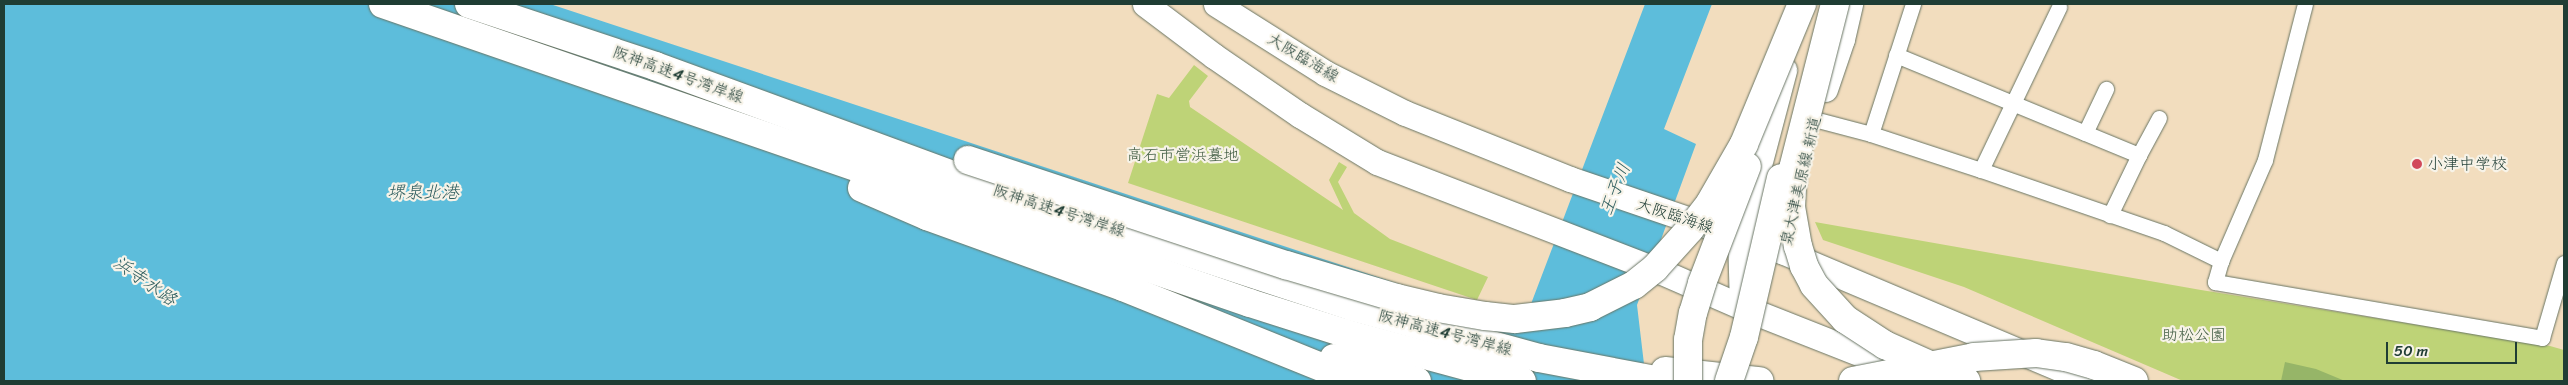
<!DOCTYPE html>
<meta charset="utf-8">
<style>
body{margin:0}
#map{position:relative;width:2568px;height:385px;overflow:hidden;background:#f2ddbe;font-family:Sriracha,"Klee One",sans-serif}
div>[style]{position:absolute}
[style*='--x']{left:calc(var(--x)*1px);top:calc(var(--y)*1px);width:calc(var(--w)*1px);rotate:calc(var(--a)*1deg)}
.green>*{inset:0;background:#bed377}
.forest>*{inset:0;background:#96b568}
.water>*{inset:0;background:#5dbddb}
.roads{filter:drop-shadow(0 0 1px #697564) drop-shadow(0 0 1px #697564)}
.minor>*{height:15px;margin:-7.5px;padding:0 7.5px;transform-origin:7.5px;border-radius:7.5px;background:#fff}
.primary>*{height:25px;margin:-12.5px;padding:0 12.5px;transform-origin:12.5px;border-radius:12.5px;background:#fff}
.motorway>*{height:28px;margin:-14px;padding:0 14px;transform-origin:14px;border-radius:14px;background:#fff}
.bridges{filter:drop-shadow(0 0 1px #697564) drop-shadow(0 0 1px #697564)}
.motorway-bridge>*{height:28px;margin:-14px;padding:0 14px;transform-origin:14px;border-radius:14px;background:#fff}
.dots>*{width:14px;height:14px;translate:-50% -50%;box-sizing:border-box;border:2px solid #f7f3e8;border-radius:50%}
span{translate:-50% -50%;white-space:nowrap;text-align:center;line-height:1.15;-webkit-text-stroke:4.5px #f7f3e8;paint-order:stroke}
.street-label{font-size:16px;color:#1f3d34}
.park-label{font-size:16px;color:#3f5b41}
.poi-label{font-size:16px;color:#1f3d34}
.left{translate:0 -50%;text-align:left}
.water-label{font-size:18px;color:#2e5d5e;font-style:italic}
.frame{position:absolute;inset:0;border:5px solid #1f3d34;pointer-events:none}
.scale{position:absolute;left:2386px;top:342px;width:131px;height:22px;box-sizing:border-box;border:2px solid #1f3d34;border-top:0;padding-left:6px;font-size:15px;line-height:18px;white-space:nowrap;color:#1f3d34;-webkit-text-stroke:4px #f7f3e8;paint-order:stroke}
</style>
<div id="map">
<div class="green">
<i style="clip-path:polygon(1194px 65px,1208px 76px,1189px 101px,1190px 107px,1343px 210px,1329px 180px,1339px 162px,1347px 167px,1338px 182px,1354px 213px,1390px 239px,1488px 277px,1477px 300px,1128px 183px,1157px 94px,1169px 98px)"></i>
<i style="clip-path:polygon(1815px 222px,2201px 290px,2550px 346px,2564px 350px,2564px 381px,2183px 381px,1964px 287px,1823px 240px)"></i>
</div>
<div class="forest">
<i style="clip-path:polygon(2285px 362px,2316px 369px,2345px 381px,2281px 381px)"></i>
</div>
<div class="water">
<i style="clip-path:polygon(4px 4px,550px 4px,1523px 325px,1645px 4px,1712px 4px,1664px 129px,1696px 144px,1637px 305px,1646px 381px,4px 381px)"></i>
</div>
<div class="roads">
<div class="minor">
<i style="--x:2305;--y:4;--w:161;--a:104.4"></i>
<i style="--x:2265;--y:160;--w:110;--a:113.5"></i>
<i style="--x:2221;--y:261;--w:22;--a:106"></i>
<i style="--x:2215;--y:282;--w:332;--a:9.7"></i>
<i style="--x:2542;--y:338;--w:78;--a:-73.7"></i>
<i style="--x:1896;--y:55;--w:263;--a:22.4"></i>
<i style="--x:2139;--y:155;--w:67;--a:115.8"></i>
<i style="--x:1814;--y:119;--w:59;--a:14.7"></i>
<i style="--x:1871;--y:134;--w:116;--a:18.1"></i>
<i style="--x:1981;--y:170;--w:194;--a:19"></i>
<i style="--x:2164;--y:233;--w:64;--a:26.2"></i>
<i style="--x:2085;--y:133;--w:49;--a:-64.5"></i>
<i style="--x:1871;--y:134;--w:137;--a:-72.1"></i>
<i style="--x:2139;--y:155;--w:42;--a:-61.6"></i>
<i style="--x:1981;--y:170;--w:181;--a:-64.4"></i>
</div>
<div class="primary">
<i style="--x:1145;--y:4;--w:86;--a:37"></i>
<i style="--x:1214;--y:56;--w:104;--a:34.5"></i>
<i style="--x:1300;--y:115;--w:90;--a:31.4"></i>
<i style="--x:1377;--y:162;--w:305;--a:21.1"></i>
<i style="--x:1662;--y:272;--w:87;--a:23.6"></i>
<i style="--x:1742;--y:307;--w:202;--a:21.5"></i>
<i style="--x:1216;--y:4;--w:129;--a:32.3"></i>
<i style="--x:1325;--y:73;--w:89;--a:26.6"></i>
<i style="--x:1405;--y:113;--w:178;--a:21.8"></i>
<i style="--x:1570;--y:179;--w:226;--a:18.8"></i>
<i style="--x:1784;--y:252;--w:332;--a:22.9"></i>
<i style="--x:1825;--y:89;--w:53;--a:-71.2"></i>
<i style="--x:1842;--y:39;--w:36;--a:-77"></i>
<i style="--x:1742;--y:307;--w:70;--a:-91.6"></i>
<i style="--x:1740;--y:237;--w:173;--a:-75.2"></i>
</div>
<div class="motorway">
<i style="--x:383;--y:4;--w:917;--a:19.03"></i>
<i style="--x:1250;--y:303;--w:106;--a:17.6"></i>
<i style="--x:1351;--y:335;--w:177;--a:15.1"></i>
<i style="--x:469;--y:4;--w:196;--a:18.4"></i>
<i style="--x:655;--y:66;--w:326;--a:20.1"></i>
<i style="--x:961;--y:178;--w:413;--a:18.2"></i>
<i style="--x:1353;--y:307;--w:193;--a:15.3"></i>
<i style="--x:1539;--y:358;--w:124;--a:10.7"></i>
<i style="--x:862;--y:188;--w:71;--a:23.3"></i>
<i style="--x:927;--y:216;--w:208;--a:19.9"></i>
<i style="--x:1123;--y:287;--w:251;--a:22"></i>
<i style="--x:1334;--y:358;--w:86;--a:15.5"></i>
<i style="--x:1665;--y:371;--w:95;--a:6.1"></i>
</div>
</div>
<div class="bridges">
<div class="motorway-bridge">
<i style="--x:1835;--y:4;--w:170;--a:104.3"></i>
<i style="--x:1793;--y:169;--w:38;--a:93"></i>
<i style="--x:1791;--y:207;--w:40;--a:80"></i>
<i style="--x:1798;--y:246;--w:21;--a:73"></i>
<i style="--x:1804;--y:266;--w:21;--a:62"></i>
<i style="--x:1814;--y:285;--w:46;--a:47.6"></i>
<i style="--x:1845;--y:319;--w:48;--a:33"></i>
<i style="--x:1885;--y:345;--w:89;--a:24"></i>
<i style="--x:968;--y:160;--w:335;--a:18.3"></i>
<i style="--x:1286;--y:265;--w:116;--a:16.6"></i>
<i style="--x:1397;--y:298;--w:42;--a:13.7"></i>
<i style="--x:1438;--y:308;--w:48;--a:9.7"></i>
<i style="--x:1485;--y:316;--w:30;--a:6"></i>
<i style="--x:1515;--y:319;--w:50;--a:-6.8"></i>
<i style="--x:1565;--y:313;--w:26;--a:-13"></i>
<i style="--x:1590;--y:307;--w:49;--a:-26.6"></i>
<i style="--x:1634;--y:285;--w:27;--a:-39"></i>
<i style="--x:1655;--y:268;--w:52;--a:-48.1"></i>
<i style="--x:1690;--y:229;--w:33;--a:-52"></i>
<i style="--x:1710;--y:203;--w:68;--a:-60"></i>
<i style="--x:1744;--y:144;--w:152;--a:-67.5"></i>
<i style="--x:1688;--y:381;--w:41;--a:-90"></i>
<i style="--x:1688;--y:340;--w:27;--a:-80"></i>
<i style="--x:1693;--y:313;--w:31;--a:-73"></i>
<i style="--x:1702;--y:283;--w:125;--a:-69"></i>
<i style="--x:1729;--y:381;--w:46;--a:-71.2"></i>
<i style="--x:1744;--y:337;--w:163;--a:-76.9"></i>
<i style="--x:1853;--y:381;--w:123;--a:-11.2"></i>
<i style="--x:1974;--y:357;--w:62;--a:-3.7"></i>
<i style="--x:2036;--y:353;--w:30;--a:8"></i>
<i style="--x:2066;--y:357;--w:29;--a:16"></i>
<i style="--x:2094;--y:365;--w:43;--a:21.8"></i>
</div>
</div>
<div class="dots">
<i style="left:2417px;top:164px;background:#d1495b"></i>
</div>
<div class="street-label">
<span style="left:1303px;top:58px;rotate:31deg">大阪臨海線</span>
<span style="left:678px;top:75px;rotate:20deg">阪神高速4号湾岸線</span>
<span style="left:1801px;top:181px;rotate:-77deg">泉大津美原線 新道</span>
<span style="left:1059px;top:211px;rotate:18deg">阪神高速4号湾岸線</span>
<span style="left:1675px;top:216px;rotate:18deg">大阪臨海線</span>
<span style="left:1445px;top:333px;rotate:15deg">阪神高速4号湾岸線</span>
</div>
<div class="park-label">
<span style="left:1183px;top:155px">高石市営浜墓地</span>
<span style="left:2194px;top:335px">助松公園</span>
</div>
<div class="poi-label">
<span class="left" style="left:2427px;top:164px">小津中学校</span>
</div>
<div class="water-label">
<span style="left:1615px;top:189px;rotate:-68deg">王子川</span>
<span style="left:423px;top:192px">堺泉北港</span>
<span style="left:145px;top:281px;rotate:35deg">浜寺水路</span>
</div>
<div class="frame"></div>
<div class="scale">50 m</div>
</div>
